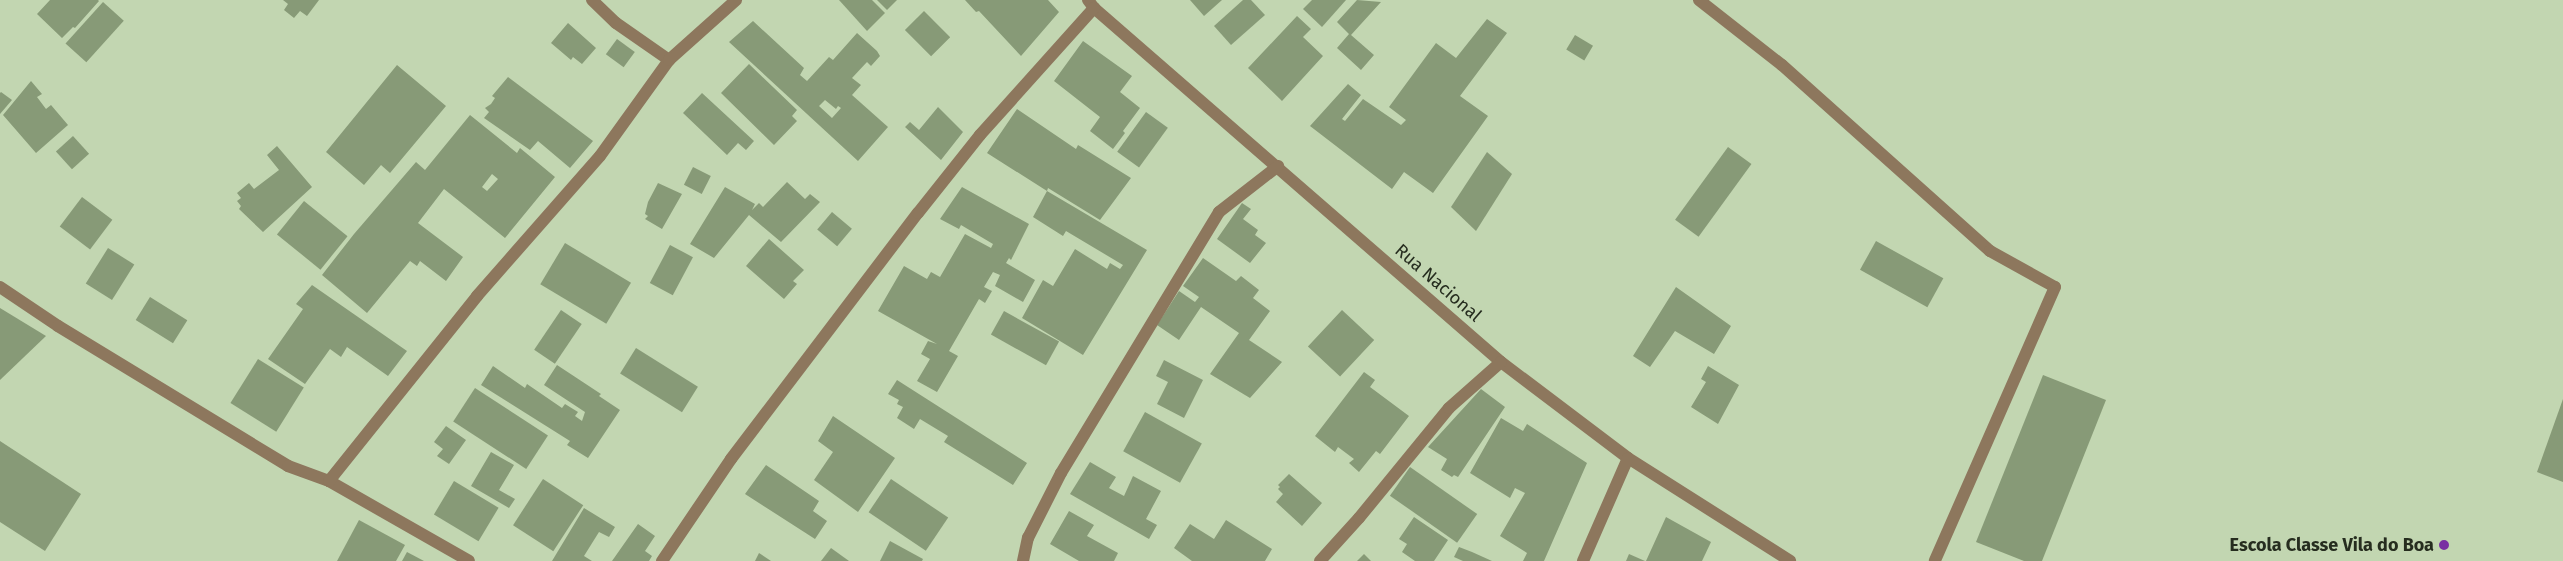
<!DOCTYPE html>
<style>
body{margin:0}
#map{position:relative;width:2563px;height:561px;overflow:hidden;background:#c2d6b1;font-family:"Fira Sans",sans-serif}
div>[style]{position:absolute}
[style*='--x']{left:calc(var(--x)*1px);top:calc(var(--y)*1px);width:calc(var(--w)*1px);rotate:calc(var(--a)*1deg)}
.building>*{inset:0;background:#879a77;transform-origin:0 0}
.minor>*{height:12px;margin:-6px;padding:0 6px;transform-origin:6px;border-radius:6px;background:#8d775d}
.dots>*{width:14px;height:14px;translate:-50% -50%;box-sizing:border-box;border:2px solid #c2d6b1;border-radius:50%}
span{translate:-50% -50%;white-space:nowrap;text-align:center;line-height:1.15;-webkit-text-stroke:4px #c2d6b1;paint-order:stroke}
.street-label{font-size:18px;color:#262d1f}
.poi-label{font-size:18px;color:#262d1f;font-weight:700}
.right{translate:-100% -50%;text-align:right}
</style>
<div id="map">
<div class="building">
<i style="clip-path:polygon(50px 0,98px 0,99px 1px,75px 28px,73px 27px,62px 38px,37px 14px)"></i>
<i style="clip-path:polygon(283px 0,319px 0,307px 16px,300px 11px,294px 18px,284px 10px,288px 4px)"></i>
<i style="clip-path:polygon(839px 0,872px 0,885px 13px,867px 31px)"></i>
<i style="clip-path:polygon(877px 0,897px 0,887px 10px)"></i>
<i style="clip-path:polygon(965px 0,1048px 0,1059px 12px,1021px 56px,979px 11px,976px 12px)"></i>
<i style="clip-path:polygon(1190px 0,1222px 0,1204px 16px)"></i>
<i style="clip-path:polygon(1243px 0,1251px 0,1265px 15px,1231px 45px,1214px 26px)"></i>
<i style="clip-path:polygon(1312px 0,1346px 0,1322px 27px,1303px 9px)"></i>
<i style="clip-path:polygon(1357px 0,1381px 2px,1351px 35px,1374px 55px,1361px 70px,1337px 48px,1349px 34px,1337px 22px)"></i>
<i style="left:103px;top:2px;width:28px;height:56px;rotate:42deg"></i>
<i style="left:924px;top:11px;width:37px;height:27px;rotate:45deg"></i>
<i style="clip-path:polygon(1297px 16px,1311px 29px,1303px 37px,1323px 56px,1282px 101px,1248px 68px)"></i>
<i style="clip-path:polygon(1487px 19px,1507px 33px,1460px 96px,1488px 116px,1433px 193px,1404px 172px,1392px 189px,1310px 126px,1348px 84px,1361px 95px,1342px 119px,1345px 121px,1363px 99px,1401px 125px,1406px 120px,1389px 107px,1436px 43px,1456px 58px)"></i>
<i style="clip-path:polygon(evenodd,753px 21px,804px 68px,800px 75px,807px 81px,829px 57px,833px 60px,857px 33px,877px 51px,880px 56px,871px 66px,867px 62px,852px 78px,861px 85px,852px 95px,888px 127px,858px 161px,729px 42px,753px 21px,825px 100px,836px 109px,838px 106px,841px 108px,832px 118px,819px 106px,825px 100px)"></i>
<i style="clip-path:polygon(568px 23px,596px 48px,582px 64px,573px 57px,571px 60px,551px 43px)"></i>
<i style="left:1575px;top:35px;width:21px;height:17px;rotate:31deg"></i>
<i style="left:617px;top:39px;width:22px;height:19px;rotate:36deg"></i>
<i style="clip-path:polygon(1083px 41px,1132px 76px,1120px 92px,1140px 108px,1123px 131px,1125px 133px,1113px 149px,1090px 131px,1100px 117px,1054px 81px)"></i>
<i style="clip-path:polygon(749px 64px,797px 110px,792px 116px,797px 121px,774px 145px,721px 93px)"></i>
<i style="clip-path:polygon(397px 65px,446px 106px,390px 173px,381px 165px,364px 185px,326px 152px)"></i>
<i style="clip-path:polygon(508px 77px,593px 141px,570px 168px,538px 141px,530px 150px,484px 118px,489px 112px,485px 108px,491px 104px,495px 98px,492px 96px)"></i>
<i style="clip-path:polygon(31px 81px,42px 94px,37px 97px,46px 109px,51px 105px,68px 125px,36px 153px,3px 115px)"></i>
<i style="clip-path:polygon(1px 92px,12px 100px,0 114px,0 93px)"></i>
<i style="clip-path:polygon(702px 93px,754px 141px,746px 150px,738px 143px,727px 155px,683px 113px)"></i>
<i style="clip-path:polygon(938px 107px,963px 132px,941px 160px,905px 127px,910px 122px,919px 130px)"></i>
<i style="clip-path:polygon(1017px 109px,1076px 149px,1078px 145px,1131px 178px,1100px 220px,1048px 188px,1047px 191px,1147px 250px,1083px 355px,1022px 318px,1043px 280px,1053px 286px,1075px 249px,1107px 269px,1110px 263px,1120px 269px,1123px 265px,1066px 231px,1063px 236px,1033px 217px,1047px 191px,987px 153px)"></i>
<i style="left:1146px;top:112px;width:27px;height:49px;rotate:36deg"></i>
<i style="clip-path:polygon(evenodd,470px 115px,517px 153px,520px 148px,555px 177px,505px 238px,444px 189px,418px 223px,463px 257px,446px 281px,420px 261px,417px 266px,410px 261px,367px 313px,322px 275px,354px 234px,416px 162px,425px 170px,470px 115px,492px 174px,498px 179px,487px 191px,482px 187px,492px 174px)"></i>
<i style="left:73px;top:136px;width:24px;height:23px;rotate:48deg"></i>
<i style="clip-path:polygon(277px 146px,312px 187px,263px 232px,239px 209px,241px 206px,237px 201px,241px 198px,237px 193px,249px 183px,254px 189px,279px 170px,267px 155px)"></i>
<i style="left:1728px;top:147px;width:29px;height:90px;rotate:36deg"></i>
<i style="clip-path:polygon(1487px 152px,1512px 174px,1476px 231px,1451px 207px)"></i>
<i style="left:693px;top:167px;width:20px;height:20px;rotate:27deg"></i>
<i style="clip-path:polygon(787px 182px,805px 199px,810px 194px,820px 202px,781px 242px,749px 215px,714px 258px,690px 244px,725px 187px,755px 204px,752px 210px,759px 203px,763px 207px)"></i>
<i style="clip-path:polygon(658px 183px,682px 194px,662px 229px,645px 219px,648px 216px,645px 214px,648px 202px)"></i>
<i style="clip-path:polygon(962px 187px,1029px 224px,1011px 260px,1009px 258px,1006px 263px,1035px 280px,1023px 302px,995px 286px,1000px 275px,993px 272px,984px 287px,992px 291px,985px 303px,979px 299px,949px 351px,958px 356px,937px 392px,917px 381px,930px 359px,921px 354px,928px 341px,937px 344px,878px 311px,904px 266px,927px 279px,931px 272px,940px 277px,965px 234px,991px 248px,993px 244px,961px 225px,959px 229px,940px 219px)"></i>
<i style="left:82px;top:197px;width:38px;height:37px;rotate:37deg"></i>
<i style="left:304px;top:201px;width:56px;height:43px;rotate:39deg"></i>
<i style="clip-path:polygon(1242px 203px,1251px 209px,1243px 219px,1258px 230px,1255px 235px,1266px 243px,1250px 263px,1217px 239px)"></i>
<i style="left:832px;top:212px;width:26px;height:23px;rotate:40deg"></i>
<i style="clip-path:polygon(769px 239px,804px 270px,793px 281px,797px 284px,784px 299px,746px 266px)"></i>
<i style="left:1876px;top:241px;width:77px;height:33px;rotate:29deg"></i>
<i style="left:565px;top:243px;width:77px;height:48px;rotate:31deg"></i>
<i style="left:670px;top:245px;width:26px;height:43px;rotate:28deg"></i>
<i style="left:108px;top:248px;width:31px;height:42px;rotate:32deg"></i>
<i style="clip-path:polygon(1203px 258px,1236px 281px,1241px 276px,1259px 290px,1253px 298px,1270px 311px,1249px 340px,1282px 362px,1250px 398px,1210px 374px,1239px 333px,1201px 307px,1179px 340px,1157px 325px,1179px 291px,1195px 302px,1199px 297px,1183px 286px)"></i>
<i style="clip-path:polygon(312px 285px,407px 351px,388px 376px,347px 347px,341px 357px,330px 349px,305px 384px,268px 359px,303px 309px,296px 304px)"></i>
<i style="clip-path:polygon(1676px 287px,1731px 326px,1714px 354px,1675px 331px,1650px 367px,1633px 356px)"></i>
<i style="left:150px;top:297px;width:44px;height:27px;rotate:32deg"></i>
<i style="clip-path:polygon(0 308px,46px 336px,0 380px)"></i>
<i style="left:561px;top:310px;width:25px;height:48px;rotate:34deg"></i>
<i style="left:1342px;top:310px;width:44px;height:50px;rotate:43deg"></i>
<i style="left:1004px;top:311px;width:63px;height:27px;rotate:29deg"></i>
<i style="left:636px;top:348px;width:73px;height:30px;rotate:32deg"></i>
<i style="left:258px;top:359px;width:54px;height:52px;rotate:32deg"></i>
<i style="clip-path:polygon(1164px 360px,1203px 380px,1184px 418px,1157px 404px,1168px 382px,1156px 376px)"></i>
<i style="clip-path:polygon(557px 365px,601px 394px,599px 396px,620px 410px,588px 458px,567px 445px,570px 441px,481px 385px,493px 366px,525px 388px,527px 384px,562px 408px,565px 404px,578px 412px,575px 416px,582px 421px,585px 412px,544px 385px)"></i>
<i style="clip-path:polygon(1708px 366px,1739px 385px,1718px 424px,1691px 407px,1706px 382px,1701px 379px)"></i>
<i style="clip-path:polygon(1364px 372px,1375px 380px,1370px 387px,1409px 416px,1380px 454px,1376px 451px,1359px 472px,1349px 463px,1354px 459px,1338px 447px,1335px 452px,1315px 436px)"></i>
<i style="clip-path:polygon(2043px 375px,2106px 400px,2042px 561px,2024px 561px,1976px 542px)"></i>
<i style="clip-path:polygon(897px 380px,1027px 463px,1013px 485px,944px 442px,948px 436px,920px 419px,914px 429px,897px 418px,903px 407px,897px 404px,899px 400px,888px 394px)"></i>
<i style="left:475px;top:388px;width:87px;height:40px;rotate:33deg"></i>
<i style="clip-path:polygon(1481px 389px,1505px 407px,1458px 477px,1454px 475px,1452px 477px,1441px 470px,1447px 459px,1428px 447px)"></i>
<i style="clip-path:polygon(2563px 399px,2563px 482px,2537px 472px)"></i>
<i style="left:1145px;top:412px;width:65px;height:45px;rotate:29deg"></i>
<i style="clip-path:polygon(833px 416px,895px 458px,858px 512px,814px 480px,833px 452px,818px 441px)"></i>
<i style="clip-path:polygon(1501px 418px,1523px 431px,1527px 424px,1587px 463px,1544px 561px,1523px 561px,1527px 553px,1500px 536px,1525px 493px,1515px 488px,1510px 498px,1470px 473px)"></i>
<i style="clip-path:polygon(446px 426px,466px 440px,449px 464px,437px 456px,443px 449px,434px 442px)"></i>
<i style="clip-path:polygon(0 441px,81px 494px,45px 551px,0 522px)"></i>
<i style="clip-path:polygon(491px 452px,514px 465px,499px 490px,515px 499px,509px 508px,471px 486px)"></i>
<i style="clip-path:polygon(1090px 462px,1116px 477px,1109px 488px,1124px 496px,1133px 476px,1161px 491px,1146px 519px,1157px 525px,1149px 539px,1070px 494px)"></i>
<i style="clip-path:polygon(766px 465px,819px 501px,813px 511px,827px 521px,815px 539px,745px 494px)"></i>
<i style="left:1410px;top:467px;width:82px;height:35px;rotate:35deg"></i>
<i style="clip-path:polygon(1289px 474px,1322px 503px,1302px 526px,1276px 502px,1283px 494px,1278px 489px,1280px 487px,1278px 485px)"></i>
<i style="left:543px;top:479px;width:48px;height:55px;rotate:33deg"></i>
<i style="left:891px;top:479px;width:69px;height:40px;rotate:34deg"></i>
<i style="left:454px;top:481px;width:52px;height:39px;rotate:31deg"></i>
<i style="clip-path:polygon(584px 508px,615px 527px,609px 537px,599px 532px,584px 556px,592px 561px,552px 561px)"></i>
<i style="clip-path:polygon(1069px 511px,1094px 525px,1087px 536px,1118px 553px,1114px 561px,1079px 561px,1050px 544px)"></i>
<i style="clip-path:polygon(1414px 517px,1448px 540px,1434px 561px,1415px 561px,1402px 552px,1407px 544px,1399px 539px)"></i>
<i style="clip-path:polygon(1666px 517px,1711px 542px,1702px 561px,1646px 561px)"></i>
<i style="clip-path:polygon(359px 520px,405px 545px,396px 561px,337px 561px)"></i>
<i style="clip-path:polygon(1226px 520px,1272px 549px,1265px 561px,1192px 561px,1174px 548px,1190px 524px,1214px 539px)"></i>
<i style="clip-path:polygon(638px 524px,655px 536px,645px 551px,652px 556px,649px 561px,612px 561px)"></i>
<i style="clip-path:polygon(890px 541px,923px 559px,922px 561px,880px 561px)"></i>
<i style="clip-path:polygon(1459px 547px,1472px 552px,1492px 561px,1463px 561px,1454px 557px)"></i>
<i style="clip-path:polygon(831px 548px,849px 561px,821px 561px)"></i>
<i style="clip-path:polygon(407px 552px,424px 561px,402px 561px)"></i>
<i style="clip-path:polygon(759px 553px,771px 561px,755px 561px)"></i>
<i style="clip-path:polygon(1364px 554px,1371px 561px,1357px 561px)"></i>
<i style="clip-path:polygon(1629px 554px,1645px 561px,1626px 561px)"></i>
</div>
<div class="minor">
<i style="--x:592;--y:0;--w:33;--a:44"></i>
<i style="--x:616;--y:23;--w:65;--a:34.9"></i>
<i style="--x:1088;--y:0;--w:10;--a:53"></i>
<i style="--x:1094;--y:8;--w:539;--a:41.02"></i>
<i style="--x:1501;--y:362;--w:159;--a:37.1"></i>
<i style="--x:1628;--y:458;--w:192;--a:32.4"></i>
<i style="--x:1699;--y:0;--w:105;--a:38.1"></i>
<i style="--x:1782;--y:65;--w:279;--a:41.8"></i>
<i style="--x:1990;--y:251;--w:74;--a:29"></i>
<i style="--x:2055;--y:287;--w:299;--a:113.7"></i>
<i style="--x:0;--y:287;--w:70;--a:33.9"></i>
<i style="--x:58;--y:326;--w:269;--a:31.3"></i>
<i style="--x:288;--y:466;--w:44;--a:20.1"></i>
<i style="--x:329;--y:481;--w:161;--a:29.7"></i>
<i style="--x:329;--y:481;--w:237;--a:-51.3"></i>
<i style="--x:477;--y:296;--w:186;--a:-48.7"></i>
<i style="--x:600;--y:156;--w:118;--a:-54.3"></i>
<i style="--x:669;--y:60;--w:90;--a:-41.8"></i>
<i style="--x:662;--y:561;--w:123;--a:-55.9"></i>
<i style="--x:731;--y:459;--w:309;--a:-52.8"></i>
<i style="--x:918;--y:213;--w:100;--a:-51.5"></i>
<i style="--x:980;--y:135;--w:171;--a:-48.1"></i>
<i style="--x:1023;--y:561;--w:24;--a:-78"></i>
<i style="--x:1028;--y:538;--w:73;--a:-63.1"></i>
<i style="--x:1061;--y:473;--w:305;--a:-58.8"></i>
<i style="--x:1219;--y:212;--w:75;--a:-37.9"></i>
<i style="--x:1320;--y:561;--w:58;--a:-47.8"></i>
<i style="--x:1359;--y:518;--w:142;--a:-50.7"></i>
<i style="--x:1449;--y:408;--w:69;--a:-41.5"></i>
<i style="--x:1583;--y:561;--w:112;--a:-66.4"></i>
</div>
<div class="dots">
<i style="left:2444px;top:545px;background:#7930a2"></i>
</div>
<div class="street-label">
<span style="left:1438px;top:283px;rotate:41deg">Rua Nacional</span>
</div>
<div class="poi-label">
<span class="right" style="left:2434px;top:545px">Escola Classe Vila do Boa</span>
</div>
</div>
